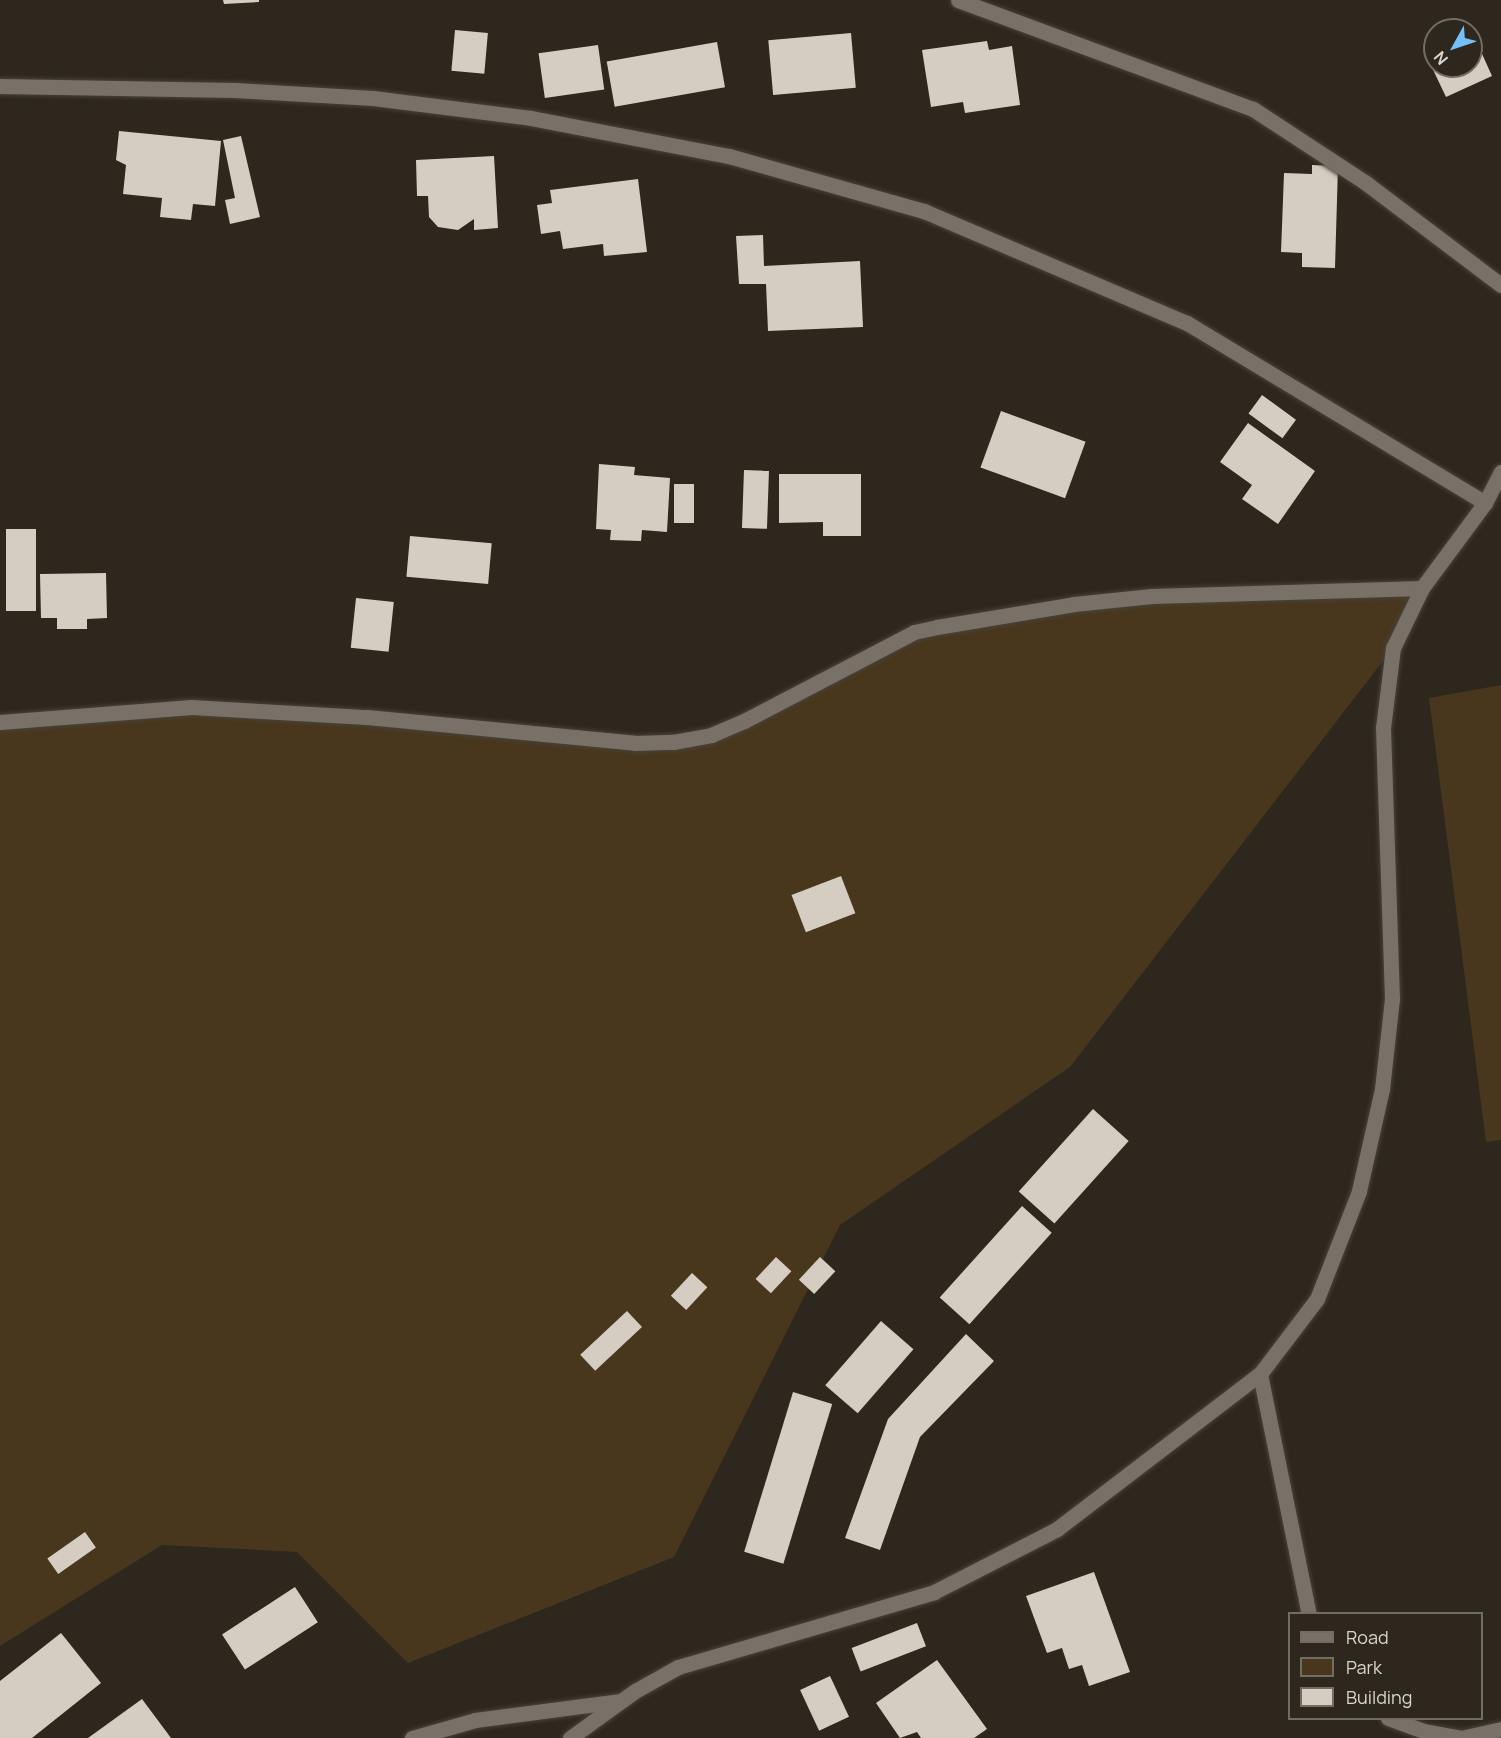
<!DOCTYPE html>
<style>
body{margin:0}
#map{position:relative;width:1501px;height:1738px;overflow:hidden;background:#2d271d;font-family:Manrope,sans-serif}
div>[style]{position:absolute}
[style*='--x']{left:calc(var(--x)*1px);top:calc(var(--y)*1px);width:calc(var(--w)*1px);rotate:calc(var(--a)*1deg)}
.green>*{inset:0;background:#48371c}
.building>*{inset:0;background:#d5cdc1;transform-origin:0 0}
.roads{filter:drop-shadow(0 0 2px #48423b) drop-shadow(0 0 2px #48423b)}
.minor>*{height:15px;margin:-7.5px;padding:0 7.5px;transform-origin:7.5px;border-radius:7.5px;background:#797167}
span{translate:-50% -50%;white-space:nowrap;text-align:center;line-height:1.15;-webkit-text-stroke:6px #2d271d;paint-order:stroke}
.legend{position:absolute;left:1288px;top:1612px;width:195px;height:108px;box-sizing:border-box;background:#2d271d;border:2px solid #726d64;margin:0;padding:8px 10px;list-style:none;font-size:18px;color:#d9d5cf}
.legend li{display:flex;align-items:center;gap:12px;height:30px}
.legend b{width:30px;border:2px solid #726d64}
.north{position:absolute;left:1423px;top:18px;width:60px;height:60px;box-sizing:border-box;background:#2d271d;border:2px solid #726d64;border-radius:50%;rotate:230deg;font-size:16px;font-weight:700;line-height:24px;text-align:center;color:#d9d5cf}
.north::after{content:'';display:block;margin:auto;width:21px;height:27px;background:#74c0f6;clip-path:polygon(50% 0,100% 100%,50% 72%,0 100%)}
</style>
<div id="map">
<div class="green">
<i style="clip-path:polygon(1422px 588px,1393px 648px,1070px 1067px,840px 1225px,674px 1557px,408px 1663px,297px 1552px,162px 1545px,0 1646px,0 722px,191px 707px,559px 737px,711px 735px,914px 632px,1074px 604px)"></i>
<i style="clip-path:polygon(1501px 685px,1501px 1140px,1486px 1142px,1429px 698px)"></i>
</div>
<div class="building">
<i style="clip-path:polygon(223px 0,259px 0,259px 2px,224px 4px)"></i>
<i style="left:455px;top:30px;width:33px;height:41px;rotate:5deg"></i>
<i style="left:851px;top:33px;width:55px;height:83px;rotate:85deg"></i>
<i style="clip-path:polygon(1474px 36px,1492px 76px,1446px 97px,1427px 57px,1435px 54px,1435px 66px,1471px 66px)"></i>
<i style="clip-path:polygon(987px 41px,989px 50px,1012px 46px,1020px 105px,965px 113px,963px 102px,931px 107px,922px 50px)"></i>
<i style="left:717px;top:42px;width:46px;height:112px;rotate:80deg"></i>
<i style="left:598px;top:45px;width:45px;height:60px;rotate:82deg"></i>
<i style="clip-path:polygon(119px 131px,221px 141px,215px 206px,193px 204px,191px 220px,160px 217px,162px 198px,123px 194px,126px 165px,116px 160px)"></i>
<i style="clip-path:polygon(241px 136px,260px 217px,230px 224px,225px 200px,235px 198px,223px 140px)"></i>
<i style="clip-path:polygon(494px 156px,498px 228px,474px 230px,474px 219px,458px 230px,438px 227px,429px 217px,428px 196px,417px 196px,416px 160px)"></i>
<i style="clip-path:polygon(1312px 165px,1338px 166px,1335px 268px,1302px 267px,1302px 253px,1281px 252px,1284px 173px,1312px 174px)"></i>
<i style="clip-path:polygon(638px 179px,647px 252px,604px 256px,603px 244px,563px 249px,560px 231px,541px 234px,537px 205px,552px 203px,550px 190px)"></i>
<i style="clip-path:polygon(763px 235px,764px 266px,860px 261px,863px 327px,768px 331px,766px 284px,739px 284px,736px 236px)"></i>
<i style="left:1262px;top:395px;width:42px;height:23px;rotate:36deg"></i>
<i style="left:1001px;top:411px;width:90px;height:60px;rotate:20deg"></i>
<i style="clip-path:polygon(1248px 423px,1315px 471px,1278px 524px,1242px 499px,1252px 485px,1220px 462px)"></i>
<i style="clip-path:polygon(599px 464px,635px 467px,634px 475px,670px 478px,667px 532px,642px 530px,641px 541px,610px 540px,611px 530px,596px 529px)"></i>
<i style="left:744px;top:470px;width:25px;height:58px;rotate:2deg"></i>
<i style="clip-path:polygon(779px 474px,861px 474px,861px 536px,823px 536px,823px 522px,779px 523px)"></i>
<i style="left:674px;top:484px;width:20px;height:39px"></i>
<i style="left:6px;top:529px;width:30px;height:82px"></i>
<i style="left:410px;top:536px;width:82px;height:41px;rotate:5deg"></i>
<i style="clip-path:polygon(106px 573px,107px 618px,87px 619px,87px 629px,57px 629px,57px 618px,41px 618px,40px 574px)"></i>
<i style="left:356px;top:598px;width:38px;height:50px;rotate:6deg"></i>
<i style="left:841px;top:876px;width:40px;height:53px;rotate:69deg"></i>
<i style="left:1093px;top:1109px;width:48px;height:111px;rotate:42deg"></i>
<i style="left:1022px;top:1206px;width:40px;height:123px;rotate:42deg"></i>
<i style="left:776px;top:1257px;width:21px;height:30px;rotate:43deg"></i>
<i style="left:820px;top:1257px;width:21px;height:31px;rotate:43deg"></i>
<i style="left:692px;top:1273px;width:21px;height:31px;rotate:43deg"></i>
<i style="left:627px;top:1311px;width:22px;height:64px;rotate:47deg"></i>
<i style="left:881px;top:1321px;width:43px;height:85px;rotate:41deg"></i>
<i style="clip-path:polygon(966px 1334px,994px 1361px,920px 1437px,880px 1550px,845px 1538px,888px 1419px)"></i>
<i style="left:793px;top:1392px;width:41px;height:167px;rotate:17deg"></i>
<i style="left:85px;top:1532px;width:19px;height:46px;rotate:55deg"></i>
<i style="clip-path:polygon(1094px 1572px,1130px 1672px,1089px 1686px,1082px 1665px,1069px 1669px,1062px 1648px,1047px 1653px,1026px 1596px)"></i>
<i style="left:295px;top:1587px;width:42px;height:87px;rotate:57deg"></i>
<i style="left:917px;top:1623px;width:25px;height:70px;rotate:69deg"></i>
<i style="clip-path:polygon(61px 1633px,101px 1683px,32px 1738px,0 1738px,0 1681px)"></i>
<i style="clip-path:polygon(937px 1660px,987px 1729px,974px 1738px,921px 1738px,917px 1732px,900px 1738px,876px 1703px)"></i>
<i style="left:830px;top:1676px;width:45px;height:33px;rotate:65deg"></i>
<i style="clip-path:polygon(142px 1699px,171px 1738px,88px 1738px)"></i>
</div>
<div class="roads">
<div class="minor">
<i style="--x:958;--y:0;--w:314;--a:20.3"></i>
<i style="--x:1253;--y:109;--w:135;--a:33.2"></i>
<i style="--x:1366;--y:183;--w:169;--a:37.1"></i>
<i style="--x:0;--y:86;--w:235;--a:1"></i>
<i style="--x:235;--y:90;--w:138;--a:3.3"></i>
<i style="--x:373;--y:98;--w:159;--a:7.2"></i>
<i style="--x:531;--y:118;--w:202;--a:10.9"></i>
<i style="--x:729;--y:156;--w:203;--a:15.8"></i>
<i style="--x:924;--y:211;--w:286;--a:23.1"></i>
<i style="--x:1187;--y:323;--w:348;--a:31.1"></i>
<i style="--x:0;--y:722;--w:192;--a:-4.5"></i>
<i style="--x:191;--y:707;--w:176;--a:3.3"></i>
<i style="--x:367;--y:717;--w:269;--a:5.5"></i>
<i style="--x:635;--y:743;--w:38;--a:-2"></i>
<i style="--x:673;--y:742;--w:39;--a:-10"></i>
<i style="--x:711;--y:735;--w:36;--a:-23"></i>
<i style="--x:744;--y:721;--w:192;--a:-27.6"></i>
<i style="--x:914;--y:632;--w:24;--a:-12"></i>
<i style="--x:937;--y:627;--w:139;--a:-9.5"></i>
<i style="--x:1074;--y:604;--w:78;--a:-5.9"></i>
<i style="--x:1152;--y:596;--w:270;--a:-1.7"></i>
<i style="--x:1260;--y:1374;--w:245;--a:78.5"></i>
<i style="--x:1388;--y:1718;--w:37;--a:20"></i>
<i style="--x:1423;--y:1731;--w:39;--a:10"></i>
<i style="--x:1461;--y:1738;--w:41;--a:-12.7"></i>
<i style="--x:412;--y:1738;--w:66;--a:-15.9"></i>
<i style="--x:475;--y:1720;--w:145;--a:-7.5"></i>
<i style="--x:570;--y:1738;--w:80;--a:-35.9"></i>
<i style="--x:635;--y:1691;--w:49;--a:-29.2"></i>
<i style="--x:678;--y:1667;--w:267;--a:-16.3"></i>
<i style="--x:934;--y:1592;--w:138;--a:-27.1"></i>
<i style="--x:1057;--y:1529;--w:255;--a:-37.4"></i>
<i style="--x:1260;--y:1374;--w:94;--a:-52.8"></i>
<i style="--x:1317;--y:1299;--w:116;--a:-68.7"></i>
<i style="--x:1359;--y:1191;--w:105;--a:-77.3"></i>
<i style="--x:1382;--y:1089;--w:91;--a:-83.7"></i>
<i style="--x:1392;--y:999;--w:271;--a:-91.9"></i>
<i style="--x:1383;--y:728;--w:81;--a:-82.9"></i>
<i style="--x:1393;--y:648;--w:67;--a:-64.2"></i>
<i style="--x:1422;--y:588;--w:106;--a:-53.5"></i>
<i style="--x:1485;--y:503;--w:35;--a:-63"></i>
</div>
</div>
<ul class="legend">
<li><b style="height:8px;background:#797167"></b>Road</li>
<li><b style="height:16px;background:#48371c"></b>Park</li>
<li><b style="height:16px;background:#d5cdc1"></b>Building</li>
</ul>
<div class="north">N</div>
</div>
